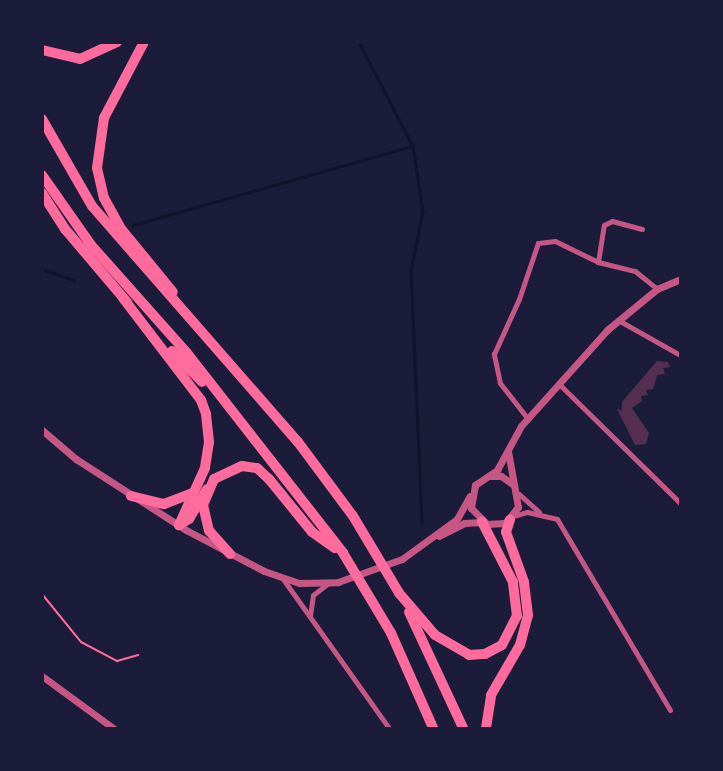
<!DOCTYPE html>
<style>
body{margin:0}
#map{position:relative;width:723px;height:771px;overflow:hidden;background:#1b1b3a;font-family:"Public Sans",sans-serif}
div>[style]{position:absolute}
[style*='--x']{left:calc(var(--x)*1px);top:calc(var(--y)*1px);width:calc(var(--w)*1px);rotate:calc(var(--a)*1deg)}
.stream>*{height:2.5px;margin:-1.25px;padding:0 1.25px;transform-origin:1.25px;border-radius:1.25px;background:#12122b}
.building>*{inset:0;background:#542f53}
.path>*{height:2px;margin:-1px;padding:0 1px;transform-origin:1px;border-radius:1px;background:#ff6b9d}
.minor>*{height:5px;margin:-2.5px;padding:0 2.5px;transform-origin:2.5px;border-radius:2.5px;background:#c65784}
.tertiary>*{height:7px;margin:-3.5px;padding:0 3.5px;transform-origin:3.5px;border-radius:3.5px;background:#c65784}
.motorway>*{height:10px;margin:-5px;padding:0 5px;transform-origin:5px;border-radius:5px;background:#ff6b9d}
span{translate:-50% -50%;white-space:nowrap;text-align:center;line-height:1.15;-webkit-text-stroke:5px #1b1b3a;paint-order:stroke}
.frame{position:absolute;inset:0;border:44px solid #1b1b3a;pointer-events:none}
</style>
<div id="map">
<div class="stream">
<i style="--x:359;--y:42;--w:117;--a:62.6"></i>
<i style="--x:413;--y:146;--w:67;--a:81.4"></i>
<i style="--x:423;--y:212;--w:59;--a:101.7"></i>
<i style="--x:411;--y:270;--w:254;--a:87.5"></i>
<i style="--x:133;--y:225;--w:291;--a:-15.8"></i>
<i style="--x:42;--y:269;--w:34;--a:19"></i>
</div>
<div class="building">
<i style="clip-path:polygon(657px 361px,668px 362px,670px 367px,663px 368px,665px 374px,657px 375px,653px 389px,646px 390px,648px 395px,641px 396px,642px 401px,632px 408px,649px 433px,646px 444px,635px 445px,617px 409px,622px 410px,622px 402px)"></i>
</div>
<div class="path">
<i style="--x:42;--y:594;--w:62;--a:50.9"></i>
<i style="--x:81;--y:642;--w:41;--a:27.8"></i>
<i style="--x:117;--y:661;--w:22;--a:-16"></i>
</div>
<div class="minor">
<i style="--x:598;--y:262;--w:37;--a:-81"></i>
<i style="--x:604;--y:225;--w:9;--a:-27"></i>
<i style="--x:612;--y:221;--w:31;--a:15"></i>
<i style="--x:618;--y:320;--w:71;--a:29.4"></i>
<i style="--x:559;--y:384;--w:170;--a:44.5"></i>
<i style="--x:528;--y:419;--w:46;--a:-127.9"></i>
<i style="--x:500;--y:383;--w:30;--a:-102"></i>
<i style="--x:494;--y:354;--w:60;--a:-65.6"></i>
<i style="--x:519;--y:299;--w:59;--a:-71.3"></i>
<i style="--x:538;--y:243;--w:17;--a:-7"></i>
<i style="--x:555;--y:241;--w:48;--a:26"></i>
<i style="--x:598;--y:262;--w:38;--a:14"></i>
<i style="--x:635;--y:271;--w:28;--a:39"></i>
<i style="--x:519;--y:494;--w:27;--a:42"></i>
<i style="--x:513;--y:516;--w:15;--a:-16"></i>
<i style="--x:527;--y:512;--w:31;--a:13"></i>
<i style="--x:557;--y:519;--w:222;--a:59.4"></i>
<i style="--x:283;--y:579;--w:183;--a:54.6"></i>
<i style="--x:310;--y:616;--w:21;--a:-82"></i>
<i style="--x:313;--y:595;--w:18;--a:-38"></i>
</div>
<div class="tertiary">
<i style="--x:42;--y:430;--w:45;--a:40.5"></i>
<i style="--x:76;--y:459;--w:131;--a:32.8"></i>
<i style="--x:186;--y:530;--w:88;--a:27.7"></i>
<i style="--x:264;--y:571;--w:37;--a:19"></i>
<i style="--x:299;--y:583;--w:39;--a:-1"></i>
<i style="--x:338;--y:582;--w:68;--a:-19.8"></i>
<i style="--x:402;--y:559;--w:68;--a:-36"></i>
<i style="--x:457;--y:519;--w:26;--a:-61"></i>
<i style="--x:508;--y:451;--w:57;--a:79.9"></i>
<i style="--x:518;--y:507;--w:21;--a:129"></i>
<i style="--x:505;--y:523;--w:18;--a:177"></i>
<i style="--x:487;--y:524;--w:23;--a:-135"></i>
<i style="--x:471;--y:508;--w:23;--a:-80"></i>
<i style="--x:475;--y:485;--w:27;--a:-34"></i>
<i style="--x:497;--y:470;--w:50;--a:-61.4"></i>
<i style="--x:521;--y:426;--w:129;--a:-48.1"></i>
<i style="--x:607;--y:330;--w:65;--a:-39.4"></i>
<i style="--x:657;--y:289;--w:25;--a:-23"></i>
<i style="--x:491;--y:476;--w:10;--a:0"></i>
<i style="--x:501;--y:476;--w:16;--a:35"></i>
<i style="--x:439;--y:536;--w:28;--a:-27"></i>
<i style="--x:464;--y:523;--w:18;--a:-3"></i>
<i style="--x:42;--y:676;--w:88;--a:36.2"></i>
</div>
<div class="motorway">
<i style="--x:144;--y:42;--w:86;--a:117.8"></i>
<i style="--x:104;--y:118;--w:50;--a:98"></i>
<i style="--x:97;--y:168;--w:31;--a:77"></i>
<i style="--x:104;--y:198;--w:37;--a:61"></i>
<i style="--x:122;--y:230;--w:80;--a:50.6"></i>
<i style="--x:42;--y:50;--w:39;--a:13"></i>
<i style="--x:80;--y:59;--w:41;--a:-24.7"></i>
<i style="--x:42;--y:119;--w:100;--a:60.1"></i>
<i style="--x:92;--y:206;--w:313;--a:48.9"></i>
<i style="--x:298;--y:442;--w:92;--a:53.4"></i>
<i style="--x:353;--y:516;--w:90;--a:59.1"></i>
<i style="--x:399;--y:593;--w:55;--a:49.4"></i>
<i style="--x:435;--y:635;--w:39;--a:30"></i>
<i style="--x:469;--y:655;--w:16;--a:-4"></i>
<i style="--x:485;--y:654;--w:19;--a:-28"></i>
<i style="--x:502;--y:645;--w:33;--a:-63"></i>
<i style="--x:517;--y:616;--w:34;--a:-97"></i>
<i style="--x:513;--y:582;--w:68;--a:-117.3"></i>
<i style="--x:42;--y:175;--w:85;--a:55"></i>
<i style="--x:91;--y:245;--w:144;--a:48.4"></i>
<i style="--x:187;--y:353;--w:254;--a:52"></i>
<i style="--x:343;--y:553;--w:93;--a:59"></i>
<i style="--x:391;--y:633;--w:104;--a:66.1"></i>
<i style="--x:42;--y:193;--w:43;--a:57.4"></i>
<i style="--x:65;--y:229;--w:96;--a:49.7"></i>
<i style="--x:123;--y:298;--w:128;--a:52.6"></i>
<i style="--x:201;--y:400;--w:15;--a:70"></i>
<i style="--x:206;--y:414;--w:28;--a:84"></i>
<i style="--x:209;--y:442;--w:26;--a:99"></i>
<i style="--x:205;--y:468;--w:63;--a:114.5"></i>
<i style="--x:179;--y:525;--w:12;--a:-31"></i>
<i style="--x:189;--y:519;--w:35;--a:-59"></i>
<i style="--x:172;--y:351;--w:43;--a:45.9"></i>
<i style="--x:131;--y:496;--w:34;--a:14"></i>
<i style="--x:164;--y:504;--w:31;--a:-21"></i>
<i style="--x:230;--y:554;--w:31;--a:-132"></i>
<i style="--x:209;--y:531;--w:27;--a:-103"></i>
<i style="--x:203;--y:505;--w:28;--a:-67"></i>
<i style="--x:214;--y:479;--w:31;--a:-25"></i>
<i style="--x:242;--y:466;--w:15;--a:8"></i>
<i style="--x:257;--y:468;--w:16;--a:43"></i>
<i style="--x:269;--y:479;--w:68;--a:50.9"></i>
<i style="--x:312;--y:532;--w:28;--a:35"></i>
<i style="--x:409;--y:612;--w:128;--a:65"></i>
<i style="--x:486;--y:728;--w:33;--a:-81"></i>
<i style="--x:491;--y:695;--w:58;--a:-59.9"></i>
<i style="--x:520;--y:645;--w:31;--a:-75"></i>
<i style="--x:528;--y:615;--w:33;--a:-97"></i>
<i style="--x:524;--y:582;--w:53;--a:-109.8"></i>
<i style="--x:506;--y:532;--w:13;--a:-72"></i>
</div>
<div class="frame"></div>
</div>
